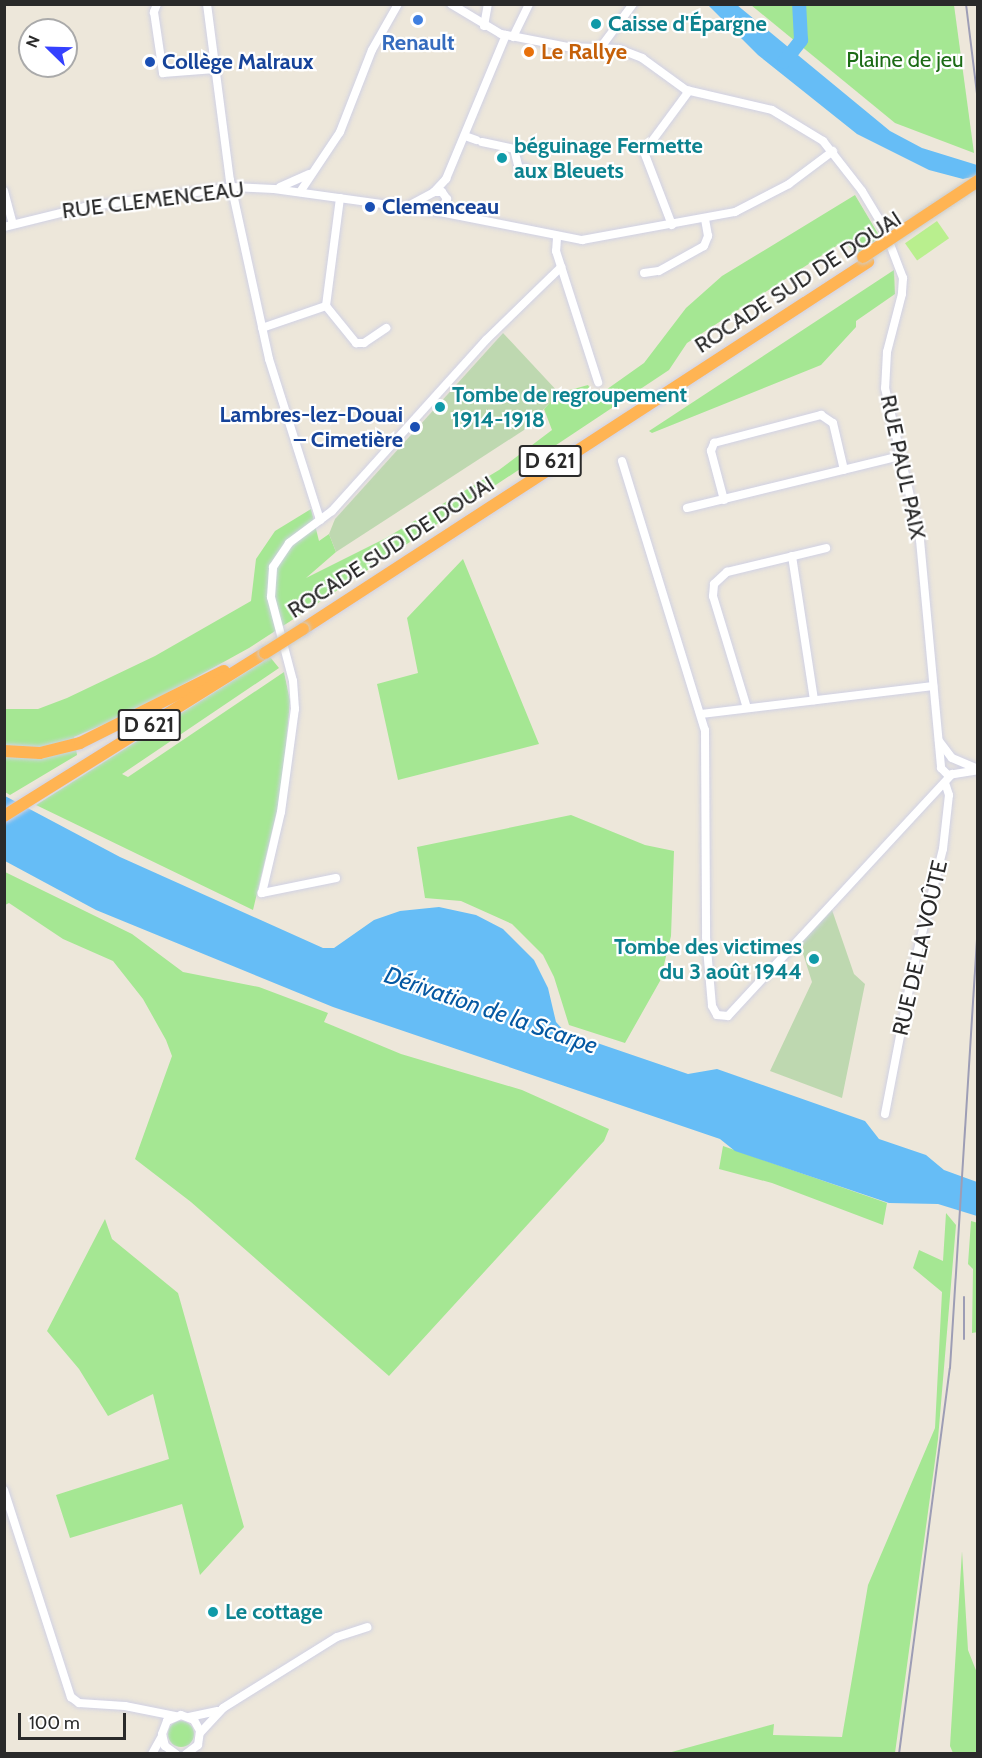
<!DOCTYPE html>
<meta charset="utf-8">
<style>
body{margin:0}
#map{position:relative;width:982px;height:1758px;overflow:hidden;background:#ede7da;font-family:Cabin,sans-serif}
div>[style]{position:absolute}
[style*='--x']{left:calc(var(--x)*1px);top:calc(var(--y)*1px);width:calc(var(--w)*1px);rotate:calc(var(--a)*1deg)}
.green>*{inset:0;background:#a5e793}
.round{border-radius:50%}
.cemetery>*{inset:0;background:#bed8b0}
.pitch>*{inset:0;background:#b9ef8e;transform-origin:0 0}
.water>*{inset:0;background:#66bdf6}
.river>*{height:14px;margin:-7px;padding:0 7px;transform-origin:7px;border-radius:7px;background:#66bdf6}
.roads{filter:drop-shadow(0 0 2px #d0d1e4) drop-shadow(0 0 2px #d0d1e4)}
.minor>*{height:8px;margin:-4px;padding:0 4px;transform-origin:4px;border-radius:4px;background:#fff}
.highway>*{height:12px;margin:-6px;padding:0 6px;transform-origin:6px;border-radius:6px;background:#ffb453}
.rail>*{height:2px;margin:-1px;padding:0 1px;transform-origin:1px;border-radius:1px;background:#9d9db5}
.bridges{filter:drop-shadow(0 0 2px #ccc) drop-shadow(0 0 2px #ccc)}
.highway-bridge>*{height:12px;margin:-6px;padding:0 6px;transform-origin:6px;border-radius:6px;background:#ffb453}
.dots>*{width:16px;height:16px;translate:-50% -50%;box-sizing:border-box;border:3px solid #fff;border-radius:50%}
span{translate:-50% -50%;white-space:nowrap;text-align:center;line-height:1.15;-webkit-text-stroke:4.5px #fff;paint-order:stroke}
.shield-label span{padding:2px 4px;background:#fff;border:2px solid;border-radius:4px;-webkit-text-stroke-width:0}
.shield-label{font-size:21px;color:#2a2a2a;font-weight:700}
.culture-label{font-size:22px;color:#0d838f;font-weight:700}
.left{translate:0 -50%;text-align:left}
.right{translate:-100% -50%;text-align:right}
.shop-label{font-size:22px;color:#366cbe;font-weight:700}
.food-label{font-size:22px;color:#c56008;font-weight:700}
.park-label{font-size:22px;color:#1c6b15}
.transit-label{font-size:22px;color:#164399;font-weight:700}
.street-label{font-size:22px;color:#2a2a2a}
.water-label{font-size:24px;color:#0558a2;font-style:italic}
.frame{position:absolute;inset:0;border:6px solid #2a2a2a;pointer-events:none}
.north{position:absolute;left:18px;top:18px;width:60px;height:60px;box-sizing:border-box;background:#fff;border:2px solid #aaa;border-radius:50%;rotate:293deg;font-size:16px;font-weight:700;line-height:24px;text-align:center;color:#2a2a2a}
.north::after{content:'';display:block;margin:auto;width:21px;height:27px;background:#3541ff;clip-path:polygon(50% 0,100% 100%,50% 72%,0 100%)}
.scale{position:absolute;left:18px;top:1713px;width:108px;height:27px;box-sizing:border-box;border:3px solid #2a2a2a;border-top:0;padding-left:8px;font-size:18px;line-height:21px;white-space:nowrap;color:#2a2a2a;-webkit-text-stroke:4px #fff;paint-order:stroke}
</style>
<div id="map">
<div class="green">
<i style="clip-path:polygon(751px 5px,954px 5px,974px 153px,895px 123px)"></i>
<i style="clip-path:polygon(855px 195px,880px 237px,856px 254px,844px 241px,687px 343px,669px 370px,309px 609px,249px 648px,133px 712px,74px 737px,77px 755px,10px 795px,5px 792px,4px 709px,38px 709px,67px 698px,155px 656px,251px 601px,256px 559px,275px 531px,311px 509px,319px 541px,329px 534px,336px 552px,306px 578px,386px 538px,499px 470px,552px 430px,544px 409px,559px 393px,588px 385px,596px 397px,644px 363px,686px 308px,722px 276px)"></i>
<i style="clip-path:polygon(894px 270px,895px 294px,856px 321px,856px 327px,821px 365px,652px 433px,649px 431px)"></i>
<i style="clip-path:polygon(463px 559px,539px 744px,398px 780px,377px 684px,418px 673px,407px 618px)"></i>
<i style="clip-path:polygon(270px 657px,279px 668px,122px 774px,128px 777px,284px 672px,290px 701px,282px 790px,253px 910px,36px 805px)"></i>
<i style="clip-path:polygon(571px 815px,645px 845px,674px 851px,671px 936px,660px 981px,625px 1043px,569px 1025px,554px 977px,543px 955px,512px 924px,461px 901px,425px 898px,417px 847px)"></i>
<i style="clip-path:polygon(5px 872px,132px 934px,183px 972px,259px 987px,328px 1013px,324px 1022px,401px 1054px,522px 1090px,609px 1129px,604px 1141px,389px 1376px,191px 1202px,135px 1159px,172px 1056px,166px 1040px,143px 999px,113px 961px,63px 939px,9px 903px,5px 905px)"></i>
<i style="clip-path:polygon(723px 1146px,887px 1203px,883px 1225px,772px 1183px,719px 1169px)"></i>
<i style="clip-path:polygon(946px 1213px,956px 1225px,938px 1439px,895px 1753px,668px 1753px,774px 1724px,773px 1735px,842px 1737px,868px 1585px,935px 1428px,942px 1292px,913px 1268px,919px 1250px,943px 1261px)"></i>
<i style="clip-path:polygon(105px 1219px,112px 1239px,178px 1293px,244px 1527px,200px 1575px,182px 1504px,70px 1538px,56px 1495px,169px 1459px,153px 1394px,108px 1416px,79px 1369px,47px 1331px)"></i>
<i style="clip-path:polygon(971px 1221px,978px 1223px,978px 1332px,972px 1333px,973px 1269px,968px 1264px)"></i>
<i style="clip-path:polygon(962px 1551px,968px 1650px,977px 1673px,977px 1753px,953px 1753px,950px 1746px)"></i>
<i class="round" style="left:168px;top:1721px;width:26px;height:26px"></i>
</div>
<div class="cemetery">
<i style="clip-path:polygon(503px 333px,559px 393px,524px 430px,336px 552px,329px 534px,335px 519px)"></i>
<i style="clip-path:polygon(832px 910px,854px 974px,865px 984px,842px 1098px,770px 1071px,812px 982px,800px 944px)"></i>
</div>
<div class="pitch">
<i style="left:937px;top:221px;width:21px;height:39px;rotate:55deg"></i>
</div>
<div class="water">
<i style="clip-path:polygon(708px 5px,737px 5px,890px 131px,922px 148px,977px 165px,977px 176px,963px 179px,929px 170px,857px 134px,758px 55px)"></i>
<i style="clip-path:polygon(5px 796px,120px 857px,323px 948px,334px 948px,374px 920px,400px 911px,439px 907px,476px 915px,503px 929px,534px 960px,548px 988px,556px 1022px,565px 1032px,688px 1074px,717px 1069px,865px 1121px,879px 1139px,926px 1155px,944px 1170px,977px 1182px,977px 1216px,938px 1204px,889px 1203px,735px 1151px,720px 1139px,333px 1007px,96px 910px,5px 861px)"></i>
</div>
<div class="river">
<i style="--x:784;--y:62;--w:28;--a:-52"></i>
<i style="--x:801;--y:40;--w:36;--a:-93"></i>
</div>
<div class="roads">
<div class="minor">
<i style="--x:157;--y:4;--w:9;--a:111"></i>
<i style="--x:154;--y:12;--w:62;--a:81.6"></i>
<i style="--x:163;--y:73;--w:52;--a:-4.4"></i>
<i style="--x:207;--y:4;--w:177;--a:82.6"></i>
<i style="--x:230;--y:180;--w:183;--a:77.7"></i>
<i style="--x:269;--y:359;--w:169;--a:72.4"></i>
<i style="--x:451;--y:4;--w:58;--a:31"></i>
<i style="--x:501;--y:34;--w:68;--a:11"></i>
<i style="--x:568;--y:47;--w:51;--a:2.2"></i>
<i style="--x:619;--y:49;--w:25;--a:21"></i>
<i style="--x:642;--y:58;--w:54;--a:36"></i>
<i style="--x:686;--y:90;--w:88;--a:13.1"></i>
<i style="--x:772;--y:110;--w:60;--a:31.3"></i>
<i style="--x:823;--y:141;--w:63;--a:52"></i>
<i style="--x:862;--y:191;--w:41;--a:59"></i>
<i style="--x:883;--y:226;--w:56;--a:69"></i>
<i style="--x:903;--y:278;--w:16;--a:94"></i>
<i style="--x:902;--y:294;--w:60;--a:104.5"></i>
<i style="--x:887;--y:352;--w:36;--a:93"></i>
<i style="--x:885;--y:388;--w:156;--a:77"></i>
<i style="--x:920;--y:540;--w:229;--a:84.7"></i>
<i style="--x:941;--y:768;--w:10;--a:45"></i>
<i style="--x:948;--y:775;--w:30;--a:-9"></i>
<i style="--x:484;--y:26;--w:22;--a:-80"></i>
<i style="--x:513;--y:37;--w:37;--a:-64"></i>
<i style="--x:601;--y:47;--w:54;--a:-53.3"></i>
<i style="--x:465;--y:136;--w:12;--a:20"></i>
<i style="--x:482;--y:142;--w:33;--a:12"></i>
<i style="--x:514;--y:149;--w:21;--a:76"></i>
<i style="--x:519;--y:169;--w:8;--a:-7"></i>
<i style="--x:280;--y:187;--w:32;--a:-24"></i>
<i style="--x:4;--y:191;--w:34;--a:75"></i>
<i style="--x:300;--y:192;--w:72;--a:-56.3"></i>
<i style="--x:340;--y:132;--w:88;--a:-68.7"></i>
<i style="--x:372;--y:50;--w:53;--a:-60.5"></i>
<i style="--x:340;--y:198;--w:109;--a:97.4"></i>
<i style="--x:326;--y:306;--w:48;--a:51"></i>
<i style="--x:356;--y:343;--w:8;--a:0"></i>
<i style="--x:364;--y:343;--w:27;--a:-34"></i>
<i style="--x:410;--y:205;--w:27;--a:-28"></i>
<i style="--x:434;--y:192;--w:18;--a:-47"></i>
<i style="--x:446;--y:179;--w:156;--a:-67.4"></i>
<i style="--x:440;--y:212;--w:145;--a:11.2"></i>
<i style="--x:582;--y:240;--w:156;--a:-10.4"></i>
<i style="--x:735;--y:212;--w:61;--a:-27.4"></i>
<i style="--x:789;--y:184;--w:55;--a:-36.9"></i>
<i style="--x:672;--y:225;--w:78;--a:-111"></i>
<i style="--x:644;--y:152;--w:76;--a:-53.6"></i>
<i style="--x:4;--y:227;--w:83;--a:-13.9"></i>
<i style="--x:85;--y:207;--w:148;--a:-7.7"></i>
<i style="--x:232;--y:187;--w:42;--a:2.7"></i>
<i style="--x:274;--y:189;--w:168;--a:7.9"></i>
<i style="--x:440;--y:212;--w:15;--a:-62"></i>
<i style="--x:447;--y:199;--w:9;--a:-126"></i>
<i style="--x:442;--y:192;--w:8;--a:180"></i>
<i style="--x:557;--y:238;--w:13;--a:94"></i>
<i style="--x:556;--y:251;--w:138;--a:72.2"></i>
<i style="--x:644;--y:273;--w:15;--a:-8"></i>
<i style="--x:659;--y:271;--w:51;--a:-29.1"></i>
<i style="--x:704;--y:246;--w:11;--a:-68"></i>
<i style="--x:708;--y:236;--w:17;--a:-100"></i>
<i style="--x:262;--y:328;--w:68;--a:-19"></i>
<i style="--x:622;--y:461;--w:282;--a:72.9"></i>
<i style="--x:705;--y:730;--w:207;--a:89.7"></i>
<i style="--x:706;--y:937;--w:69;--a:85"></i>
<i style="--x:712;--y:1006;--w:10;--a:61"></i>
<i style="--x:717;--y:1015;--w:11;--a:5"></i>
<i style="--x:728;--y:1016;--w:330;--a:-47.2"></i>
<i style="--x:724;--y:500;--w:51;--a:-104.9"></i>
<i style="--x:711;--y:451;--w:9;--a:-69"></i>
<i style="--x:714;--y:443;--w:111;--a:-14.7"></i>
<i style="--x:821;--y:415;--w:14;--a:34"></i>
<i style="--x:833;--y:423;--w:48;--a:76.8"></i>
<i style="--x:687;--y:508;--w:219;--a:-13.7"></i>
<i style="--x:792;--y:556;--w:146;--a:81.3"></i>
<i style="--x:747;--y:708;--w:117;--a:-106.9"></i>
<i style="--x:713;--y:596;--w:12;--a:-85"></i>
<i style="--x:714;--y:584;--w:18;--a:-43"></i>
<i style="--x:727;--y:572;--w:102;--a:-13.6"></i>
<i style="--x:701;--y:714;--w:234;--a:-6.9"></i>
<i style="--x:939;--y:741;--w:21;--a:53"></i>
<i style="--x:952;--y:758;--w:25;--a:23"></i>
<i style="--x:336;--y:878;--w:76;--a:168.5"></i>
<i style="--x:262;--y:893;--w:83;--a:-76.8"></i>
<i style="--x:281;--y:812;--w:104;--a:-82.3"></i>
<i style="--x:295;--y:709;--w:28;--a:-94"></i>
<i style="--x:293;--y:681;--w:87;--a:-104.7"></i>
<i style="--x:271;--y:597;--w:30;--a:-86"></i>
<i style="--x:273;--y:567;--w:29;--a:-56"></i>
<i style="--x:289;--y:543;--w:54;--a:-36.7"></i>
<i style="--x:332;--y:511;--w:230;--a:-48"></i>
<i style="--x:486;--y:340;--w:105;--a:-44.2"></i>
<i style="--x:885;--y:1114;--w:143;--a:-79.1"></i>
<i style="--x:912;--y:974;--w:129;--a:-76.1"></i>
<i style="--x:943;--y:849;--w:54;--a:-83.7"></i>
<i style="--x:949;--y:795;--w:13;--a:-108"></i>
<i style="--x:4;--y:1490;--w:218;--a:72.1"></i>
<i style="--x:71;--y:1697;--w:10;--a:37"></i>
<i style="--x:79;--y:1703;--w:46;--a:3.7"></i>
<i style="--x:125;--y:1706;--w:51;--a:11.3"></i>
<i style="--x:189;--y:1717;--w:29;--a:-12"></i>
<i style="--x:200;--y:1733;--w:34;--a:-47"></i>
<i style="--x:223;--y:1708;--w:134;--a:-31.9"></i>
<i style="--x:337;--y:1637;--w:32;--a:-18"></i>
<i style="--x:152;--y:1754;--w:21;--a:-61"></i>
<i style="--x:176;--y:1754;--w:14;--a:-144"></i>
<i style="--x:165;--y:1746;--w:12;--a:-104"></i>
<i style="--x:162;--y:1734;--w:14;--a:-69"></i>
<i style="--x:167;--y:1721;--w:15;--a:-23"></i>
<i style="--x:181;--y:1715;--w:14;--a:21"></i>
<i style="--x:194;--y:1720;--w:13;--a:61"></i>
<i style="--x:200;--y:1731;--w:14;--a:98"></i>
<i style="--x:198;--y:1745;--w:15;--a:143"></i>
</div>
<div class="highway">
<i style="--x:303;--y:629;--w:674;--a:-33.01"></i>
<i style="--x:4;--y:751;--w:36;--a:3"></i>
<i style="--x:40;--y:753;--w:41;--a:-14"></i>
<i style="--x:80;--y:743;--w:161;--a:-26.6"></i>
<i style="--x:4;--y:816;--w:308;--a:-32"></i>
</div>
</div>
<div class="rail">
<i style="--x:966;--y:4;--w:99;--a:83"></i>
<i style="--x:964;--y:1297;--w:42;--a:90"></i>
<i style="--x:899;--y:1754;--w:389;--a:-82.5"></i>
<i style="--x:950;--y:1368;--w:450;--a:-86.4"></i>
</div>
<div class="bridges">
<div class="highway-bridge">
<i style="--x:863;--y:257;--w:138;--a:-33.5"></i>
<i style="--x:265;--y:653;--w:45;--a:-32.3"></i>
</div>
</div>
<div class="dots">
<i style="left:418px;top:20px;background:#3f7fe0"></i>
<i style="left:596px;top:24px;background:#0f9aa8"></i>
<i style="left:529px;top:52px;background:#e8710a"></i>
<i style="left:150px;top:62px;background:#1a4fb4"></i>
<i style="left:502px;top:158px;background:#0f9aa8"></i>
<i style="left:370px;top:207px;background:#1a4fb4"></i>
<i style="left:440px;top:407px;background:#0f9aa8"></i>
<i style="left:415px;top:427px;background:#1a4fb4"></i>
<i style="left:814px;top:959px;background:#0f9aa8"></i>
<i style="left:213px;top:1612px;background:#0f9aa8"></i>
</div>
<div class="shield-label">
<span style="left:550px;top:461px">D 621</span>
<span style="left:149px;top:725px">D 621</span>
</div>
<div class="culture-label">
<span class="left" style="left:608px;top:24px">Caisse d'Épargne</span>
<span class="left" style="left:514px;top:158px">béguinage Fermette<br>aux Bleuets</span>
<span class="left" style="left:452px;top:407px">Tombe de regroupement<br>1914-1918</span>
<span class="right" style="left:802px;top:959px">Tombe des victimes<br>du 3 août 1944</span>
<span class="left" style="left:225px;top:1612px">Le cottage</span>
</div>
<div class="shop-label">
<span style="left:418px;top:43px">Renault</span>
</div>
<div class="food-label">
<span class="left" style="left:541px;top:52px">Le Rallye</span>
</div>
<div class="park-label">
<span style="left:905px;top:60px">Plaine de jeu</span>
</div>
<div class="transit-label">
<span class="left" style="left:162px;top:62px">Collège Malraux</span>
<span class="left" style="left:382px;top:207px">Clemenceau</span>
<span class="right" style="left:403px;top:427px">Lambres-lez-Douai<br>– Cimetière</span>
</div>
<div class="street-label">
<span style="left:153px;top:200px;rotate:-7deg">RUE CLEMENCEAU</span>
<span style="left:798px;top:282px;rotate:-33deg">ROCADE SUD DE DOUAI</span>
<span style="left:903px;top:467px;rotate:78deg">RUE PAUL PAIX</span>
<span style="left:391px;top:547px;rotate:-33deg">ROCADE SUD DE DOUAI</span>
<span style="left:920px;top:948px;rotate:-77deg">RUE DE LA VOÛTE</span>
</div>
<div class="water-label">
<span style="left:491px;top:1010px;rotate:19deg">Dérivation de la Scarpe</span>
</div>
<div class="frame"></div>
<div class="north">N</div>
<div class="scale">100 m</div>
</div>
